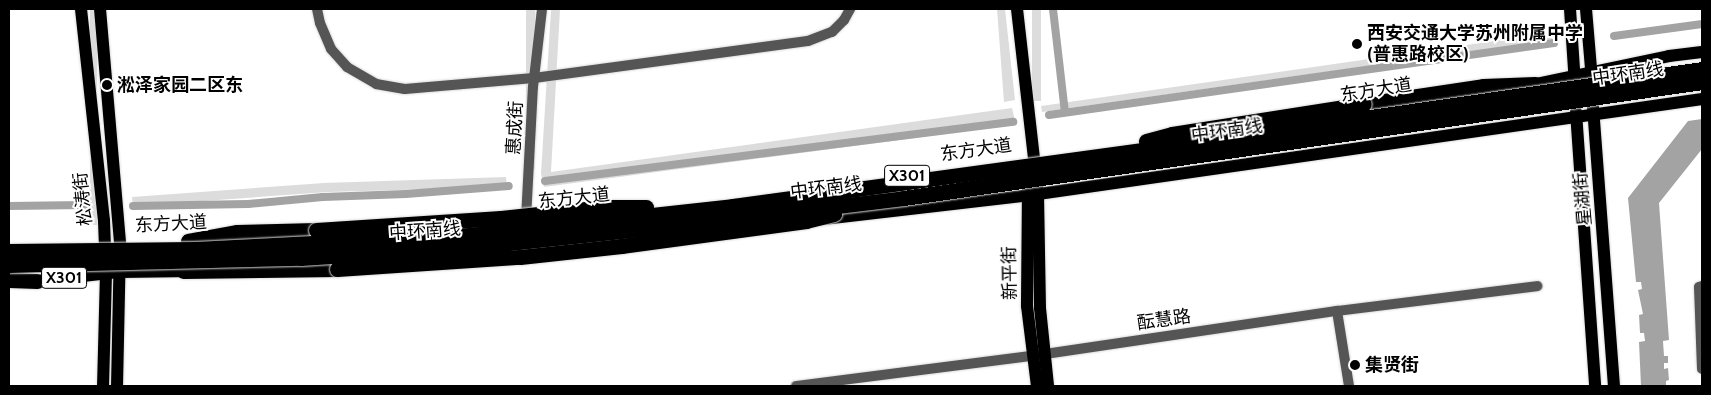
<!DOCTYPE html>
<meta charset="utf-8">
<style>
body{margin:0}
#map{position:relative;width:1711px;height:395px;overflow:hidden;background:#fff;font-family:Cabin,"Noto Sans SC",sans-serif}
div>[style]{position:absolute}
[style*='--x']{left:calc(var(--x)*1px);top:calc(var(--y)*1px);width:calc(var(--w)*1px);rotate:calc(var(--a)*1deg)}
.green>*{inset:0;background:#dcdcdc;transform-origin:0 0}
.water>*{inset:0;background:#a3a3a3}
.canal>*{height:8px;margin:-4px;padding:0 4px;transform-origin:4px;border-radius:4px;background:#a3a3a3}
.roads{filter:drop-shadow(0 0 1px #dbdbdb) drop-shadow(0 0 1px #dbdbdb)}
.minor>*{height:10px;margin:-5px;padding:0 5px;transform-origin:5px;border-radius:5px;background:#555}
.major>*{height:12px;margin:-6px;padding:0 6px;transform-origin:6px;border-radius:6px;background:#000}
.highway>*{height:15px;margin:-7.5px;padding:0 7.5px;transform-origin:7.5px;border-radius:7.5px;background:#000}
.bridges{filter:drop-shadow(0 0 1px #dbdbdb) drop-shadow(0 0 1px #dbdbdb)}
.highway-bridge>*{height:15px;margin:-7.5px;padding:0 7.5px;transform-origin:7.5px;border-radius:7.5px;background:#000}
.dots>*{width:14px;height:14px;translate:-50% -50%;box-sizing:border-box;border:2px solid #fff;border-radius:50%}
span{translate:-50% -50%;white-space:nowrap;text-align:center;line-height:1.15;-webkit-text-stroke:4px #fff;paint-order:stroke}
.shield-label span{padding:1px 4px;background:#fff;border:1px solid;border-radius:4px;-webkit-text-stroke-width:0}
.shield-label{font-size:16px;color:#000;font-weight:700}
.poi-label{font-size:18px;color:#000;font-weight:700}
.left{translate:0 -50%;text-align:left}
.street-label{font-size:18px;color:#000}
.frame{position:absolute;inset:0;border:10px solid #000;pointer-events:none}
</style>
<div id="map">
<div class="green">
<i style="left:90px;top:9px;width:7px;height:216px"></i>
<i style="left:526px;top:9px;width:9px;height:160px"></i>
<i style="clip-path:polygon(551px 9px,560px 9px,551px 172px,1012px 108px,1015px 121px,982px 129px,544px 187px,541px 174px)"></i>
<i style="clip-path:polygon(997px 9px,1005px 9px,1015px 100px,1004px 102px)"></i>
<i style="left:1032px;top:9px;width:9px;height:92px"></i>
<i style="clip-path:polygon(1551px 33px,1552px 40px,1042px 112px,1041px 106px)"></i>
<i style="clip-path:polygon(506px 177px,507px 187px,328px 192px,133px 206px,132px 197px,324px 183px)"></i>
</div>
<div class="water">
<i style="clip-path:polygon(1702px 119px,1702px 149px,1659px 203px,1669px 340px,1663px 341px,1664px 356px,1668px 356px,1668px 363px,1664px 363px,1664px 369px,1668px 368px,1669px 380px,1666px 381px,1666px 386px,1641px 386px,1639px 342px,1645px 341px,1644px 333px,1640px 333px,1639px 315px,1643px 314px,1638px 290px,1642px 289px,1641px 282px,1636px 282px,1628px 198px,1688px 121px)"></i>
</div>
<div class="canal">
<i style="--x:1053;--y:9;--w:104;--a:83.4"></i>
<i style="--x:1614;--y:36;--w:89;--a:-7.8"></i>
<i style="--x:1049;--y:115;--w:510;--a:-8.11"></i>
<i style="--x:545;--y:181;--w:472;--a:-7.2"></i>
<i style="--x:9;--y:206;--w:76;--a:-0.8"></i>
<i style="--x:133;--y:206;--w:115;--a:-1"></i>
<i style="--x:248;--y:204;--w:75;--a:-5.3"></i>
<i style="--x:323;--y:197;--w:83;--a:-2.1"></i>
<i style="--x:406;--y:194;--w:103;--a:-4.4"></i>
</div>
<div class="roads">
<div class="minor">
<i style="--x:317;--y:9;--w:14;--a:78"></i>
<i style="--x:320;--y:23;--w:28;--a:67"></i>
<i style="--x:331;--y:49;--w:24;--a:48"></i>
<i style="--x:347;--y:67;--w:34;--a:30"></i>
<i style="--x:376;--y:84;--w:29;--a:10"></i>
<i style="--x:405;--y:89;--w:129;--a:-4.9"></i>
<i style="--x:534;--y:78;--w:276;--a:-7.7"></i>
<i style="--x:808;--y:41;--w:26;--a:-21"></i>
<i style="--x:832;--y:32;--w:17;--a:-45"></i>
<i style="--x:844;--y:20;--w:13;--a:-61"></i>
<i style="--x:526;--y:219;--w:132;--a:-87"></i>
<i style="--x:533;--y:87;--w:79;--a:-83.4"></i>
<i style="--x:1702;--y:286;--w:3;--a:162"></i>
<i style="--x:1699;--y:287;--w:82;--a:87.9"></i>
<i style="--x:1337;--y:311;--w:76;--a:80.9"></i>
<i style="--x:796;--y:386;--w:251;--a:-7.3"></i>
<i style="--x:1045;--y:354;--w:295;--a:-8.4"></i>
<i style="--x:1337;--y:311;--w:202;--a:-7.1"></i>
</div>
<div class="major">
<i style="--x:81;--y:9;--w:213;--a:83.8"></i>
<i style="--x:104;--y:221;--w:52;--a:87.8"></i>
<i style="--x:106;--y:273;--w:113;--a:91.5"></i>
<i style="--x:100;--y:9;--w:236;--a:85.1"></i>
<i style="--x:120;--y:244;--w:142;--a:91.2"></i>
<i style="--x:1017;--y:9;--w:186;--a:83.5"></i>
<i style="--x:1038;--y:194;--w:114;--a:89"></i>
<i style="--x:1040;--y:308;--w:78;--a:84.1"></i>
<i style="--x:1570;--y:9;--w:75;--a:86.2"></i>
<i style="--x:1586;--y:9;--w:71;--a:85.2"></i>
<i style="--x:1526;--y:86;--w:146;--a:-11.8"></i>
<i style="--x:1669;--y:56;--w:33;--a:-7"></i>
<i style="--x:1593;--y:107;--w:280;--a:85.7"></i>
<i style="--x:1576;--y:112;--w:275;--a:86"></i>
<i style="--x:1028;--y:187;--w:119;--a:90.5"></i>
<i style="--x:1027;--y:306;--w:81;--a:82.9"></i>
<i style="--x:823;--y:219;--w:216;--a:-6.6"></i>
<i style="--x:1038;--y:194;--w:671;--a:-8.14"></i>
<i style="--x:29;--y:282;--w:92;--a:-6.3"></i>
<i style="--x:120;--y:272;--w:73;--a:-0.8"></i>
</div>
<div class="highway">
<i style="--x:1364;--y:104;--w:120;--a:-8.6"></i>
<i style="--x:1483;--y:86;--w:52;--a:-2.2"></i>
<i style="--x:188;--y:241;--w:50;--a:-10.4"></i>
<i style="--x:237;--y:232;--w:79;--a:-1.5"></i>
<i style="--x:183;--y:271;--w:154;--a:-0.7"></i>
<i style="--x:9;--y:280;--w:28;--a:2"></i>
</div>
</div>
<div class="bridges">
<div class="highway-bridge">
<i style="--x:1146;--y:141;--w:27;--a:-15"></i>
<i style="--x:1172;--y:134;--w:194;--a:-8.9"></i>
<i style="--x:316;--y:230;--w:185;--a:-3.7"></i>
<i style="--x:501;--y:218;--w:104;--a:-6.1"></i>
<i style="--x:604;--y:207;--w:42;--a:0"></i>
<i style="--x:9;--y:251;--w:186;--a:-0.6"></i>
<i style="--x:195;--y:249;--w:275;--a:-2.9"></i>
<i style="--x:470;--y:235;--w:265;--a:-6.3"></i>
<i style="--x:733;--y:206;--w:476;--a:-7.8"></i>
<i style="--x:1205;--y:141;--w:502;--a:-8.24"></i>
<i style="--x:9;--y:265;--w:292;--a:-1.4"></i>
<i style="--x:301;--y:258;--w:171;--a:-3.7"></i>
<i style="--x:472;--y:247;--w:235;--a:-6.1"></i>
<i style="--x:706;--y:222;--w:199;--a:-6.9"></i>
<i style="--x:904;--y:198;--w:806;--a:-8.27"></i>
<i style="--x:337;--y:269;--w:183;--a:-3.8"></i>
<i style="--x:520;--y:257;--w:102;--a:-6.2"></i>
<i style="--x:621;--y:246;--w:187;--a:-7.7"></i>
<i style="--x:806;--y:221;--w:29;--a:-14"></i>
</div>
</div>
<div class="dots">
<i style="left:1357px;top:44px;background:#000"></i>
<i style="left:107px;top:85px;background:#000"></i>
<i style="left:1355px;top:365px;background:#000"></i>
</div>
<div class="shield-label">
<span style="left:907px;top:176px">X301</span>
<span style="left:64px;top:278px">X301</span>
</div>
<div class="poi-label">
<span class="left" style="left:1367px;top:44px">西安交通大学苏州附属中学<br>(普惠路校区)</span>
<span class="left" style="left:117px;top:85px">淞泽家园二区东</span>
<span class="left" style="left:1365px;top:365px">集贤街</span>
</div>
<div class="street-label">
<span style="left:1628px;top:74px;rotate:-8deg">中环南线</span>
<span style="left:1376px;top:90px;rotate:-9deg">东方大道</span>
<span style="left:515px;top:128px;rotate:-87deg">惠成街</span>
<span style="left:1227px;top:131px;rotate:-8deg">中环南线</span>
<span style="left:976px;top:150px;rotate:-8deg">东方大道</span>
<span style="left:826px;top:188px;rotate:-7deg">中环南线</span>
<span style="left:574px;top:198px;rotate:-6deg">东方大道</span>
<span style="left:83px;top:199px;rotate:-96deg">松涛街</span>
<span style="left:1583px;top:199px;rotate:-95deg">星湖街</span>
<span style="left:171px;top:224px;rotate:-3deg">东方大道</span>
<span style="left:425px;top:231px;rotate:-4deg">中环南线</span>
<span style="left:1010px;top:273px;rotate:-91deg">新平街</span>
<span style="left:1164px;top:320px;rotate:-8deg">酝慧路</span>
</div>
<div class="frame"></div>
</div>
